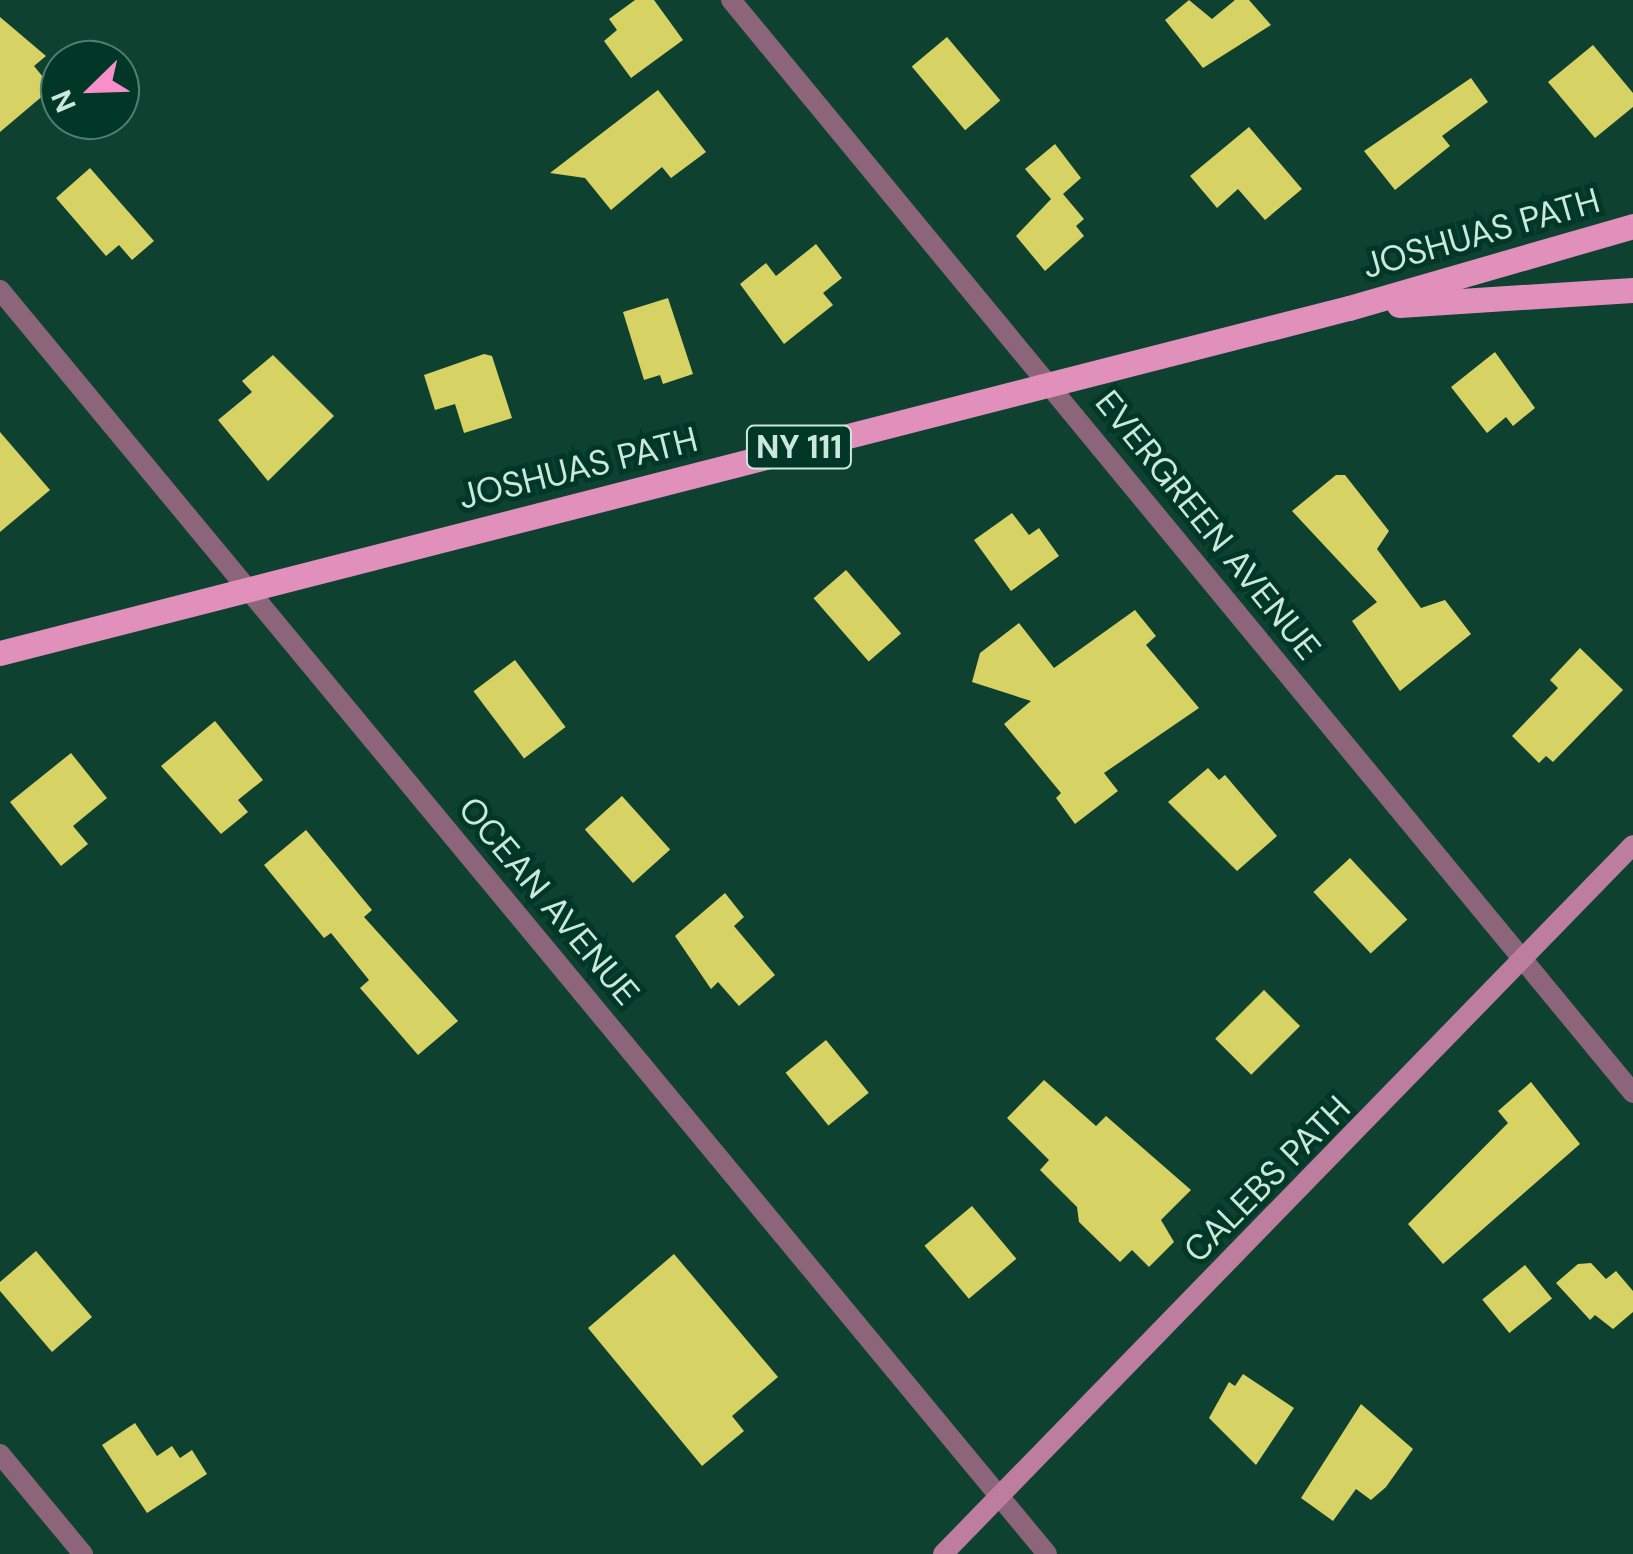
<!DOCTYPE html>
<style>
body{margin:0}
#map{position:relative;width:1633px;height:1554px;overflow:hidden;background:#0f4131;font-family:"DM Sans",sans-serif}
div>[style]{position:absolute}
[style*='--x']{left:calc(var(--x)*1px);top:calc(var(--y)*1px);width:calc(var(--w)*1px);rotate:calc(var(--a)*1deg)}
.building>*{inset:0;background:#d7d264;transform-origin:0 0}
.street>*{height:20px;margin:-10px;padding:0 10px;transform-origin:10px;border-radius:10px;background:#8d657a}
.secondary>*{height:20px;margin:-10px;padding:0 10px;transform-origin:10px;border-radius:10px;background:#bd7d9f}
.primary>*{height:25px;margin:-12.5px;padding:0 12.5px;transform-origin:12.5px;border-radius:12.5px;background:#e190bc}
span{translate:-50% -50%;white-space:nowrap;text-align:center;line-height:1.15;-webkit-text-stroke:10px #013727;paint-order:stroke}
.shield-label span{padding:2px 8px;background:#013727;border:2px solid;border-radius:8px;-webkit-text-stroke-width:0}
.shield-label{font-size:32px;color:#cae9db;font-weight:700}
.street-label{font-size:35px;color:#cae9db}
.north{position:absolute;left:40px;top:40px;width:100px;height:100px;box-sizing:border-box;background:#013727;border:2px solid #517e6f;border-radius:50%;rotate:247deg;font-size:28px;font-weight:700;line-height:40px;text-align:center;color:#cae9db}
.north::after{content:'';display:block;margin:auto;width:35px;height:45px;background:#f98fca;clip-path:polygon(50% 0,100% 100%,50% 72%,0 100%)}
</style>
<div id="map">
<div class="building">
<i style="clip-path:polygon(635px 0,654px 0,683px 40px,631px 78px,604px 41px,617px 30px,609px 19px)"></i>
<i style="clip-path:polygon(1189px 0,1212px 19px,1235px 0,1249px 0,1271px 25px,1203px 68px,1165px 20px)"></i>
<i style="clip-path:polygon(0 17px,46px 56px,34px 66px,52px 88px,0 132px)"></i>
<i style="left:947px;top:37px;width:83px;height:46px;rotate:50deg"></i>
<i style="clip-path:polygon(1593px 45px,1633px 93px,1633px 107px,1595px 138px,1548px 82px)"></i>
<i style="clip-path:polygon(1471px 78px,1488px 102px,1442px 136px,1450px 146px,1395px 190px,1364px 151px)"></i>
<i style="clip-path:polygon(658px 90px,706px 152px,671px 178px,662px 167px,611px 210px,585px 178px,550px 173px)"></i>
<i style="clip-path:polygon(1249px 127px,1302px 189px,1265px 220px,1238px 189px,1217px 208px,1190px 176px)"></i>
<i style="clip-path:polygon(1055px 144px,1081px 178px,1063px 194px,1084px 219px,1076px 226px,1084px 236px,1045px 271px,1016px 236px,1051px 199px,1025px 169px)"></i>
<i style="clip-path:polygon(90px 168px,154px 241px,132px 260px,119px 245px,106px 256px,56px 198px)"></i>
<i style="clip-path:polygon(816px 244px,842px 278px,823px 293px,833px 305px,784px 344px,740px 284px,766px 263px,776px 276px)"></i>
<i style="clip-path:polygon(668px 298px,693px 374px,663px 384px,660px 375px,644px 380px,623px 312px)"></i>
<i style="clip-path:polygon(1495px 352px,1535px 408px,1513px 426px,1506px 417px,1487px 433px,1451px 387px)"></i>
<i style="clip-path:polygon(484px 354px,492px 356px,512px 418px,464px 433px,455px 404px,435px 410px,424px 375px)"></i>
<i style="clip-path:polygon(273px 355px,334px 416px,268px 481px,218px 420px,252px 392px,242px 381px)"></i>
<i style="clip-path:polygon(0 432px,50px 490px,0 532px)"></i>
<i style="clip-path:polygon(1336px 475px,1345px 475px,1389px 531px,1377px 549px,1421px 608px,1445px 600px,1471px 634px,1400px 691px,1352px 621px,1377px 602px,1292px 511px)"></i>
<i style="clip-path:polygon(1012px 513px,1029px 535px,1039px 528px,1059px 556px,1011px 591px,974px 540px)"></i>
<i style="left:846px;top:570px;width:84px;height:43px;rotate:49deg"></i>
<i style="clip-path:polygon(1135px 610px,1156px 636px,1146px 645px,1199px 708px,1104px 773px,1118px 791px,1075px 824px,1056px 798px,1061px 793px,1004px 724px,1031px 701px,972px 682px,980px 653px,1019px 623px,1054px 668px)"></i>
<i style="clip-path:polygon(1580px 648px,1623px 690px,1553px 762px,1546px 756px,1539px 763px,1512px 736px,1558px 688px,1550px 680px)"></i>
<i style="left:515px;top:660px;width:84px;height:52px;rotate:53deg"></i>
<i style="clip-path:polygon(215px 721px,263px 780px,238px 800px,248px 812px,221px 834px,161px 766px)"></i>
<i style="clip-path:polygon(71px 753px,107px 798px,73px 826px,88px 844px,61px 866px,10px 802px)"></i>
<i style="clip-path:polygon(1208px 768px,1219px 780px,1225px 775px,1277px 836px,1237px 871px,1168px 802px)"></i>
<i style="left:622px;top:796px;width:72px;height:50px;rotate:48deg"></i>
<i style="clip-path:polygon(306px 830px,372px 910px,364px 917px,458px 1021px,418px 1055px,360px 988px,369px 980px,331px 933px,324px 938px,264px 865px)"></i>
<i style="left:1350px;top:858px;width:84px;height:50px;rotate:47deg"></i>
<i style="clip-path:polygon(725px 893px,744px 917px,734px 926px,775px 975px,739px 1006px,718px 982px,711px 989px,675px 936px)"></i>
<i style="left:1264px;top:990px;width:51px;height:69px;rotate:45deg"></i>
<i style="left:826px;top:1040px;width:68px;height:52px;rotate:51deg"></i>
<i style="clip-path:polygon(1044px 1080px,1096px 1126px,1106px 1116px,1191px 1190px,1161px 1220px,1174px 1242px,1149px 1267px,1132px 1250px,1120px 1262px,1079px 1222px,1077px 1207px,1040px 1170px,1049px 1160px,1007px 1118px)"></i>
<i style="clip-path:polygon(1531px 1082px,1580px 1144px,1443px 1264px,1408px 1224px,1508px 1123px,1498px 1111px)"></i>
<i style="left:972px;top:1206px;width:69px;height:62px;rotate:50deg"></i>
<i style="clip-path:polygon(36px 1251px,92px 1317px,52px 1352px,0 1291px,0 1282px)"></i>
<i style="clip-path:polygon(674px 1254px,778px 1377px,732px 1416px,744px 1431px,702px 1466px,588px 1328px)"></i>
<i style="clip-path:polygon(1591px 1263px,1606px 1279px,1616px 1271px,1633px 1291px,1633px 1312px,1613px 1329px,1595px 1315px,1590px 1320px,1556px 1283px,1578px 1264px)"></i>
<i style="left:1525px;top:1265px;width:43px;height:55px;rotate:51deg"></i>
<i style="clip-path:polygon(1243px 1374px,1294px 1408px,1256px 1465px,1209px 1418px,1229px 1382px,1235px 1386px)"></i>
<i style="clip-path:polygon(1361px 1404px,1413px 1449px,1386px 1487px,1371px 1500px,1356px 1489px,1333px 1521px,1301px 1498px)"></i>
<i style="clip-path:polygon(135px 1423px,157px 1456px,172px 1446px,180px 1458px,192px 1450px,207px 1474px,147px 1513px,102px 1445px)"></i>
</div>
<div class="street">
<i style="--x:731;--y:0;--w:1417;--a:50.47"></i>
<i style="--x:0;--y:290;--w:1641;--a:50.36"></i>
<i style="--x:0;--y:1454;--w:130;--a:50.3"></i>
</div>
<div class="secondary">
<i style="--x:943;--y:1554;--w:989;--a:-45.78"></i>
</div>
<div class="primary">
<i style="--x:1399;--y:305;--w:234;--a:-3.7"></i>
<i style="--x:0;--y:653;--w:1392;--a:-14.35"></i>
<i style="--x:1349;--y:308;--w:296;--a:-16.1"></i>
</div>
<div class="shield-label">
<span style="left:799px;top:447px">NY 111</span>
</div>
<div class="street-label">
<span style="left:1481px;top:233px;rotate:-16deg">JOSHUAS PATH</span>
<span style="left:578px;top:468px;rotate:-14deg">JOSHUAS PATH</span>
<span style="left:1208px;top:525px;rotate:51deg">EVERGREEN AVENUE</span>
<span style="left:549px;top:901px;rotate:50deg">OCEAN AVENUE</span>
<span style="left:1267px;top:1179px;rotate:-45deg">CALEBS PATH</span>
</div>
<div class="north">N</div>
</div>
